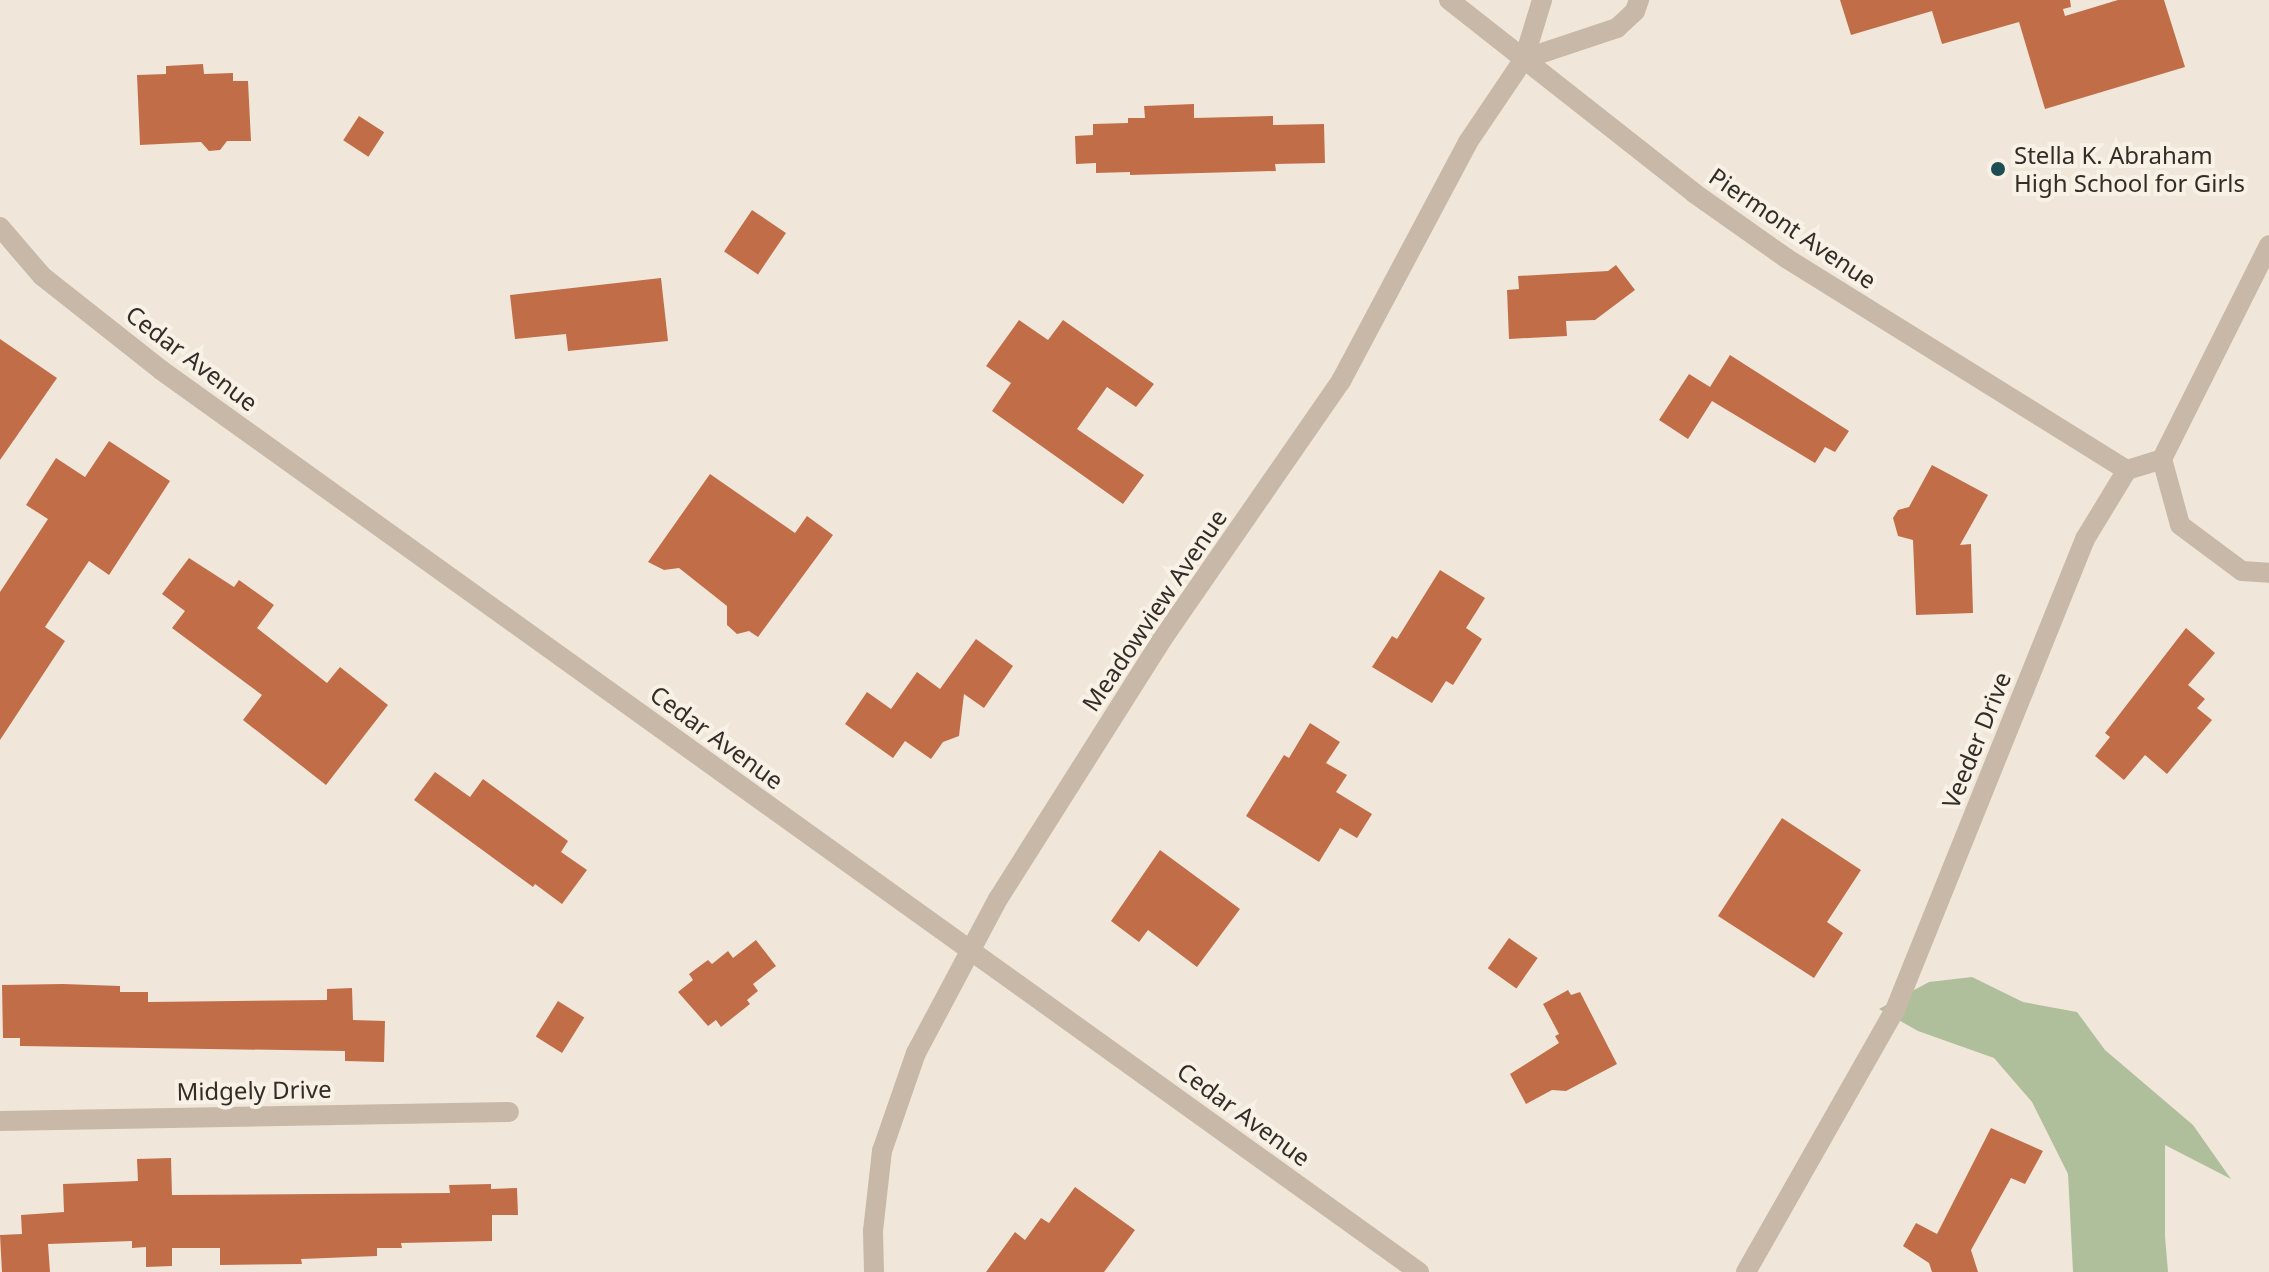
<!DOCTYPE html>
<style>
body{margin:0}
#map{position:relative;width:2269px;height:1272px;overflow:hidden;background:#f0e7da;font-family:"Noto Sans",sans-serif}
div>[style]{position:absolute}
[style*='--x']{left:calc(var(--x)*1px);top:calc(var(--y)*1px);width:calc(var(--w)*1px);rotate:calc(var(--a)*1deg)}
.green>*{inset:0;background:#b0bf9b}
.building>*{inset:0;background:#c16e48;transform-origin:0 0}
.minor>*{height:20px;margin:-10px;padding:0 10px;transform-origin:10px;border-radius:10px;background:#c8b8a7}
.dots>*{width:22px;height:22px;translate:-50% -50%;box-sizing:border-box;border:4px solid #f8f1e6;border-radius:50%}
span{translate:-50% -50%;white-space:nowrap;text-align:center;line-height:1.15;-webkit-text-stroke:8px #f8f1e6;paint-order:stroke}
.poi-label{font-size:24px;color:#342c27}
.left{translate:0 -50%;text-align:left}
.street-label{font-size:24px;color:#342c27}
</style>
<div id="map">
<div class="green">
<i style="clip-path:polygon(1972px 977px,2023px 1002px,2077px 1012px,2105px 1050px,2193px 1125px,2231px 1179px,2165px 1145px,2165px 1236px,2168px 1272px,2073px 1272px,2068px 1174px,2032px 1102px,1994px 1058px,1918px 1031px,1879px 1009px,1929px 982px)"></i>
</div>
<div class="building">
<i style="clip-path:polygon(1840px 0,2070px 0,2071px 7px,2063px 9px,2065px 16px,2118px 0,2164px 0,2185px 67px,2045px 109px,2019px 22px,1942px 44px,1932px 11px,1851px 35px)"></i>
<i style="clip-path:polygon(203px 64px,204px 74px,233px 73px,233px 81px,248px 81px,251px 141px,227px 141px,220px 150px,209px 151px,201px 142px,140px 145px,137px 75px,166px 74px,166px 66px)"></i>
<i style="clip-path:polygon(1194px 104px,1194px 118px,1273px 116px,1273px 125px,1324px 124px,1325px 163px,1275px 164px,1276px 171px,1130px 175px,1130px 172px,1096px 173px,1096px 163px,1076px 164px,1075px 136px,1093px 135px,1093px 124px,1128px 123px,1128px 118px,1145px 118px,1144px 106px)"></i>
<i style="left:359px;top:116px;width:30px;height:29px;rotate:33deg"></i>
<i style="left:752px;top:210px;width:41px;height:50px;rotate:34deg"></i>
<i style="clip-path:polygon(1616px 265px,1635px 290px,1595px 320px,1566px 321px,1567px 336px,1509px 339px,1507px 290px,1519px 289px,1518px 276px,1608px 271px)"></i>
<i style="clip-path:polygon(661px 278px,668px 341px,568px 351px,566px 334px,515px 339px,510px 295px)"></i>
<i style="clip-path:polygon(1019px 320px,1048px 340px,1063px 320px,1154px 384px,1136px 407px,1107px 387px,1077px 429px,1144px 475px,1123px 504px,992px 411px,1011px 383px,986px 366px)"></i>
<i style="clip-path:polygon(0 339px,57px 378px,0 460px)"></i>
<i style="clip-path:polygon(1730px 355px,1849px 431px,1835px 452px,1825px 447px,1815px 463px,1712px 401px,1688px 439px,1659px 420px,1689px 374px,1710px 387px)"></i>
<i style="clip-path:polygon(109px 441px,170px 481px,109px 575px,89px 561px,45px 627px,65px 641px,0 740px,0 592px,48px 519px,26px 505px,56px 458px,85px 477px)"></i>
<i style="clip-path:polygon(1932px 465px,1988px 495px,1960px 545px,1971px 544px,1973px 613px,1916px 615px,1913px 540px,1898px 536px,1893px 518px,1898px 510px,1909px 507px)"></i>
<i style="clip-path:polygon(710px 474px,795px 533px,807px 516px,833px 535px,758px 637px,749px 631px,737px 634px,727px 625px,727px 606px,679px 568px,664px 570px,648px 562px)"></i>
<i style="clip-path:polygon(189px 558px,234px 587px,239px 580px,274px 605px,257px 628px,327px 683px,340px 667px,388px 705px,326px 785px,243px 720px,262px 695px,172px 628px,185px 611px,162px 594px)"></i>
<i style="clip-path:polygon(1440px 570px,1485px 598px,1466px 628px,1482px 639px,1453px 685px,1446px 681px,1432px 703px,1372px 667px,1392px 636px,1397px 639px)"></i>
<i style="clip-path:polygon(2186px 628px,2215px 653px,2188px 685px,2205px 699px,2197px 708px,2212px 720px,2167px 774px,2145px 755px,2124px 780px,2095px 756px,2110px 737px,2105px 733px)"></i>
<i style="clip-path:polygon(976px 639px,1013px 666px,984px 708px,964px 694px,959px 736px,943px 742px,931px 759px,905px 741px,893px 758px,845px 724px,867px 692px,891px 709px,917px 672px,940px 689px)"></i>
<i style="clip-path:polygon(1310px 723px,1340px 742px,1326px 763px,1347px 775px,1336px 792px,1372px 814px,1357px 838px,1340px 828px,1319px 862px,1246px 816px,1284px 755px,1289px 758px)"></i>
<i style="clip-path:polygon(435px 772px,470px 797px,483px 779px,568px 841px,561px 852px,587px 870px,562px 904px,535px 884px,533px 887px,414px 800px)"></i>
<i style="clip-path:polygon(1782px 818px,1861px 870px,1827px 922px,1843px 933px,1814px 978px,1718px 916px)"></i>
<i style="clip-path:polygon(1160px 850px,1240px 909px,1197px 967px,1148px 930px,1139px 942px,1111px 921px)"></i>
<i style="left:1509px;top:938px;width:35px;height:37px;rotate:35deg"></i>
<i style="clip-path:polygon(756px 940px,776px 966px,753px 984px,758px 991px,747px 1000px,750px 1004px,721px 1027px,716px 1020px,708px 1026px,678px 992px,693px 980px,689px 974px,708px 960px,712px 964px,728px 951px,733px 958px)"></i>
<i style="clip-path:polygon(63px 984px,120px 986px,120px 992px,148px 992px,148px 1002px,327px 1000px,327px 989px,352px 988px,353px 1020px,385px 1021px,384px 1062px,345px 1061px,345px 1051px,20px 1046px,20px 1038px,3px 1038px,2px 985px)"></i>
<i style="clip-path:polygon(1568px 990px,1571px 995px,1580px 992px,1617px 1064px,1566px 1091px,1552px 1090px,1526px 1104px,1510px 1074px,1559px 1043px,1555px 1036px,1559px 1034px,1543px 1004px)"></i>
<i style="left:558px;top:1001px;width:31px;height:42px;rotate:32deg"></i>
<i style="clip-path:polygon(1991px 1128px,2043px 1151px,2025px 1184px,2011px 1178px,1971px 1250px,1978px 1272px,1932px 1272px,1929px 1263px,1903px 1246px,1916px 1223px,1937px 1234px)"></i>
<i style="clip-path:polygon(171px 1158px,172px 1195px,450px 1193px,449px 1185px,491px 1184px,491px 1189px,517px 1188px,518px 1215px,492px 1215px,492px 1241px,401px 1243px,402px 1248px,377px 1248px,377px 1256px,301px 1259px,302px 1264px,220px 1265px,220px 1248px,172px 1248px,172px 1266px,146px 1267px,146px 1247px,132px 1248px,132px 1241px,48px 1244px,50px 1272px,2px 1272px,0 1235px,22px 1234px,21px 1215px,64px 1212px,63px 1184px,138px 1181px,137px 1159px)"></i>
<i style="clip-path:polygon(1075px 1187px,1135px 1230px,1104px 1272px,986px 1272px,1015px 1232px,1025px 1240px,1041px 1218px,1049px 1223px)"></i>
</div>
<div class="minor">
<i style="--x:1449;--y:0;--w:312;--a:38.2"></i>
<i style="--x:1694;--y:193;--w:113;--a:35.2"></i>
<i style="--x:1786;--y:258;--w:402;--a:31.9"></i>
<i style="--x:1524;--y:59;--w:98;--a:-18.4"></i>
<i style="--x:1617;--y:28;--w:25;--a:-43"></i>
<i style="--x:1635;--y:11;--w:12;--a:-70"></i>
<i style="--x:0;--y:227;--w:65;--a:49.4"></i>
<i style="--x:42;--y:276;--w:152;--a:38.3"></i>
<i style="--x:161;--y:370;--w:1548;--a:35.64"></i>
<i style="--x:2162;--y:459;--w:68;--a:74.7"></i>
<i style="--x:2180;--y:525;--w:77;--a:36.6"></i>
<i style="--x:2242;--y:571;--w:27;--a:4"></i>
<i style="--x:0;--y:1121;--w:509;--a:-1.01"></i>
<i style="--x:874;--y:1272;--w:41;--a:-91.4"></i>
<i style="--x:873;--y:1231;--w:81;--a:-83.6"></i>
<i style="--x:882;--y:1151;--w:104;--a:-70.9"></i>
<i style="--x:916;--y:1053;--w:174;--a:-62"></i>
<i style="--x:998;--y:899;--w:309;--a:-57.7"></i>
<i style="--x:1163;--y:638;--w:313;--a:-55.3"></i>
<i style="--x:1341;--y:381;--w:271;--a:-62"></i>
<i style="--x:1468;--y:142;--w:100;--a:-56"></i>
<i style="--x:1524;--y:59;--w:62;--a:-73"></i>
<i style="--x:1746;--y:1272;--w:301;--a:-60.4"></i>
<i style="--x:1895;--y:1010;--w:508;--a:-68.03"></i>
<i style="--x:2085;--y:539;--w:81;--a:-58.7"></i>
<i style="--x:2127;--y:470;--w:37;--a:-17"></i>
<i style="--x:2162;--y:459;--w:239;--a:-63.4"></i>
</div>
<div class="dots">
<i style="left:1998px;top:169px;background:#1e4d54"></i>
</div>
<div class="poi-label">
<span class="left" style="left:2014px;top:169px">Stella K. Abraham<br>High School for Girls</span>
</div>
<div class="street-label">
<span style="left:1793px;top:228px;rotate:34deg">Piermont Avenue</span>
<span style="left:192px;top:358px;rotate:37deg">Cedar Avenue</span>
<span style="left:1154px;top:610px;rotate:-56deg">Meadowview Avenue</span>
<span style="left:717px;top:737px;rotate:36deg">Cedar Avenue</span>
<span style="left:1976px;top:740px;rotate:-68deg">Veeder Drive</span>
<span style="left:254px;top:1090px;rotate:-1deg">Midgely Drive</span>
<span style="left:1244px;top:1114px;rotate:36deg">Cedar Avenue</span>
</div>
</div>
